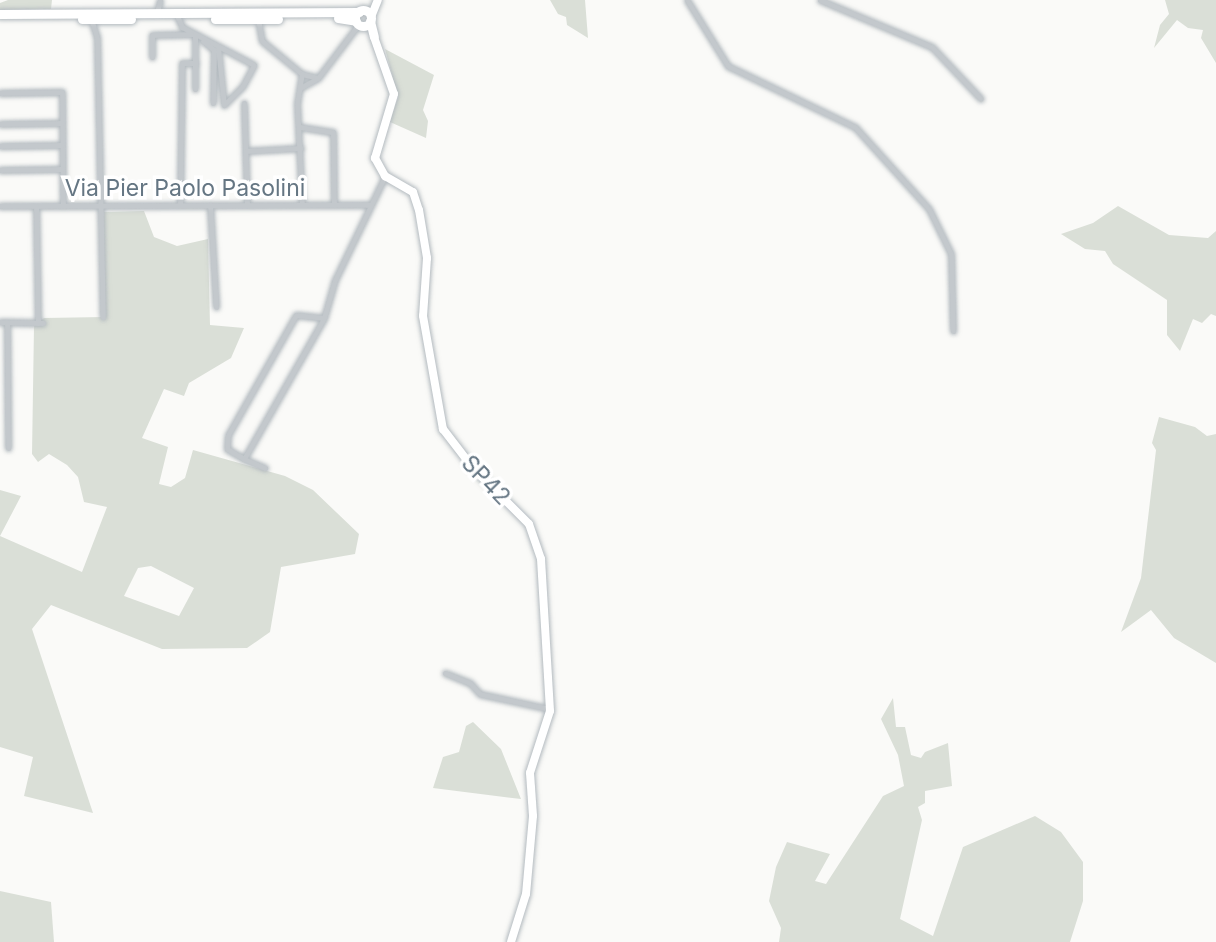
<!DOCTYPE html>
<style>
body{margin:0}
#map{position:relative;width:1216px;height:942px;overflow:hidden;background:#fafaf8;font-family:Inter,sans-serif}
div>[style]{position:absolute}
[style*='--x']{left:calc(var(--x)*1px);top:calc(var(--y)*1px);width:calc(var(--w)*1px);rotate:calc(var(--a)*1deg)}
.green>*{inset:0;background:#dadfd7}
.roads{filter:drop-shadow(0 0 2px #b3babf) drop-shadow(0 0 2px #b3babf)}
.street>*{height:5px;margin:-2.5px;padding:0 2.5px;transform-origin:2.5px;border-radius:2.5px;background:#c3c8cc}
.secondary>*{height:8px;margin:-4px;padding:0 4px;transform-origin:4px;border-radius:4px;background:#fff}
.primary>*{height:9px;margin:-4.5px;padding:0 4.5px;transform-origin:4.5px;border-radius:4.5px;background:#fff}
.primary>.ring{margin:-4.5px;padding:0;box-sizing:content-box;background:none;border:9px solid #fff;border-radius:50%}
span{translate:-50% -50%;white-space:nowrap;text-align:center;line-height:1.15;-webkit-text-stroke:7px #fff;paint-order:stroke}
.street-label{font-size:23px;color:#657683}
</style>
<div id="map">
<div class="green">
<i style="clip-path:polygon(8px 0,52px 0,51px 9px,0 10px,0 3px)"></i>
<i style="clip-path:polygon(550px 0,585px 0,588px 38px,567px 25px,566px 17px,558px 14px)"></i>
<i style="clip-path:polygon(1165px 0,1216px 0,1216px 63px,1201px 38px,1203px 30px,1188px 28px,1177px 20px,1154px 48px,1160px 25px,1169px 14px)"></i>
<i style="clip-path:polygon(385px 49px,434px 75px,423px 110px,428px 121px,426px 138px,390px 122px,398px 97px)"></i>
<i style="clip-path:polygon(1118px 206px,1169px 235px,1208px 238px,1216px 231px,1216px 316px,1211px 314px,1202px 323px,1193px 319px,1180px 351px,1167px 335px,1167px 300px,1113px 264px,1105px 251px,1085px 249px,1061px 234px,1093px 223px)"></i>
<i style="clip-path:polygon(evenodd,144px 211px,154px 237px,177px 246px,208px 239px,210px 325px,244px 328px,231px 358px,189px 383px,184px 396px,164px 389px,142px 438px,168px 447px,159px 484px,171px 487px,185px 478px,193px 450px,285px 476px,313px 490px,359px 534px,355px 554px,281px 567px,270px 632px,247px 648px,162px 649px,51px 605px,32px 629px,93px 813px,24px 796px,33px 757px,0 747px,0 490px,21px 496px,0 536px,82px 572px,107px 507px,84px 502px,78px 477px,67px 465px,49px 454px,38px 462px,32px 454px,34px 326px,44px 318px,104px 317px,104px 212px,144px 211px,151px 566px,194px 588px,179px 616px,124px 596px,138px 568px,151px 566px)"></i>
<i style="clip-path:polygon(1159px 417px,1195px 427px,1207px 436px,1216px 434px,1216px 663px,1174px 638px,1151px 610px,1121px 632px,1141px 578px,1156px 450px,1152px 443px)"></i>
<i style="clip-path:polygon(893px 698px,896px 727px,905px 727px,911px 755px,921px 758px,925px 752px,948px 743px,952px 786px,925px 791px,925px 803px,918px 807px,922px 820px,900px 919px,933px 936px,963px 847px,1035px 816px,1061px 832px,1083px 862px,1083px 901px,1070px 942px,779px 942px,781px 928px,769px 901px,776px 867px,787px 842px,830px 854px,815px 881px,826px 884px,883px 796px,904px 786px,898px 755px,881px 719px)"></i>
<i style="clip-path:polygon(473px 722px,501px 749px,521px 799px,433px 788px,443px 757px,459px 752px,466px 726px)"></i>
<i style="clip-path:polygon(0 891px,51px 902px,54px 942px,0 942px)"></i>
</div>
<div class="roads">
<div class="street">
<i style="--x:687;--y:0;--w:78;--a:58.2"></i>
<i style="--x:728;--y:66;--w:141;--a:25.7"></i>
<i style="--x:855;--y:127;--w:110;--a:47.9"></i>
<i style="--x:929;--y:209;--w:50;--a:63.9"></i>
<i style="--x:951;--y:254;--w:77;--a:88.5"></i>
<i style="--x:820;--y:0;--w:121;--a:22.8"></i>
<i style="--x:932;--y:47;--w:71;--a:46.7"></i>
<i style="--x:157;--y:13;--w:13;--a:-77"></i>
<i style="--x:178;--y:18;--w:10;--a:66"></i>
<i style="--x:182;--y:27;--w:81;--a:27.8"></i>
<i style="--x:254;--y:65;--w:24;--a:118"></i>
<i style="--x:243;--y:86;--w:27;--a:135"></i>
<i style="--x:224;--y:105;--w:58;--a:-95.9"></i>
<i style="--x:91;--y:19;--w:19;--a:72"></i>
<i style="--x:97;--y:37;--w:280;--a:88.8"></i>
<i style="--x:258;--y:19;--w:22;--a:80"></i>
<i style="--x:262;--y:41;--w:52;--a:39.5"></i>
<i style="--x:302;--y:74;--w:16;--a:14"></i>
<i style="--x:203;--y:41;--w:14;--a:39"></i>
<i style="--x:214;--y:50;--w:53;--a:91.1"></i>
<i style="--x:152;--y:57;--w:22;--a:-90"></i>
<i style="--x:152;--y:35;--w:43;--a:-1.3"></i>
<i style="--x:195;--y:34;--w:55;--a:90"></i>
<i style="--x:300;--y:88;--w:21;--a:-29"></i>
<i style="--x:318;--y:78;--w:68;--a:-52.8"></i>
<i style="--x:0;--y:93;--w:62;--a:-0.9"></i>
<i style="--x:62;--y:92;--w:114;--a:89.5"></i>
<i style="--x:244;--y:103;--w:102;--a:88.3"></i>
<i style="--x:0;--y:124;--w:62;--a:-0.9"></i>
<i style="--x:300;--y:127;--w:33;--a:9"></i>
<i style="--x:333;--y:132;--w:73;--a:89.2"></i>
<i style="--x:0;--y:146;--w:62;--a:-0.9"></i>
<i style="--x:246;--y:151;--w:55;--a:-3.1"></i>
<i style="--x:0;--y:170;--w:62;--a:-0.9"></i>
<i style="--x:180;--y:205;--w:142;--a:-89.2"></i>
<i style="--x:182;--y:63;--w:14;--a:0"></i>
<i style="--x:210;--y:205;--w:102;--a:86.6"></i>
<i style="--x:302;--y:205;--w:101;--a:-92.8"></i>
<i style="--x:297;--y:104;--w:30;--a:-81"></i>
<i style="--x:0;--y:206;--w:370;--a:-0.2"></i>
<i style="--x:36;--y:206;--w:117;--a:89"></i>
<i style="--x:324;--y:318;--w:28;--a:-174"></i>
<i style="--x:296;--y:315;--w:138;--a:119.5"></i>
<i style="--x:228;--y:435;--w:14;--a:94"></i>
<i style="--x:227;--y:449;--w:20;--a:30"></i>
<i style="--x:244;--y:459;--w:162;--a:-60.4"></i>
<i style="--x:324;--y:318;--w:40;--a:-74"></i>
<i style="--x:335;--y:280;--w:115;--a:-64.3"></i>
<i style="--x:0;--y:322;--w:43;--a:1.3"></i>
<i style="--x:7;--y:322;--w:126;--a:89.5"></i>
<i style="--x:244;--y:459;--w:23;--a:23"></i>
<i style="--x:445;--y:673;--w:27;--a:22"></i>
<i style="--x:470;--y:683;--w:15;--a:48"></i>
<i style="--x:480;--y:694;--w:72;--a:12.1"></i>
</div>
<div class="secondary">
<i style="--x:371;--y:17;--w:18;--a:-68"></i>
<i style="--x:374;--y:37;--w:60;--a:70.7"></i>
<i style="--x:394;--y:94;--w:67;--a:106.5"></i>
<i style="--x:375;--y:158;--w:21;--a:61"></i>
<i style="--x:385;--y:176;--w:32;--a:30"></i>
<i style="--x:413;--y:192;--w:19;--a:72"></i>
<i style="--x:419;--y:210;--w:49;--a:80.5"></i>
<i style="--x:427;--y:258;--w:58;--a:93.9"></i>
<i style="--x:423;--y:316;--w:115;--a:80"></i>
<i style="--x:443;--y:429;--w:49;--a:52.4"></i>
<i style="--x:473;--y:468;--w:79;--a:45"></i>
<i style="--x:529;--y:524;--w:37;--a:71"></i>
<i style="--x:541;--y:559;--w:152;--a:86.6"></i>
<i style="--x:550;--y:711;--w:65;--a:107.9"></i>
<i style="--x:530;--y:773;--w:43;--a:86"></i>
<i style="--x:533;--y:816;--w:78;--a:95.1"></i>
<i style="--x:526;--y:894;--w:50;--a:107.4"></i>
</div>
<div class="primary">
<i class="ring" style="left:355px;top:10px;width:7px;height:7px"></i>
<i style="--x:0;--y:14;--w:359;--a:-0.3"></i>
<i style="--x:338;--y:18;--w:18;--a:9"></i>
<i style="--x:82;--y:19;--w:49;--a:0"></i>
<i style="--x:215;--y:19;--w:63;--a:0"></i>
<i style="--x:370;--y:21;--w:16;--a:76"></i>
</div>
</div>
<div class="street-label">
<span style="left:185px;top:188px">Via Pier Paolo Pasolini</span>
<span style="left:486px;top:480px;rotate:46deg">SP42</span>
</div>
</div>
